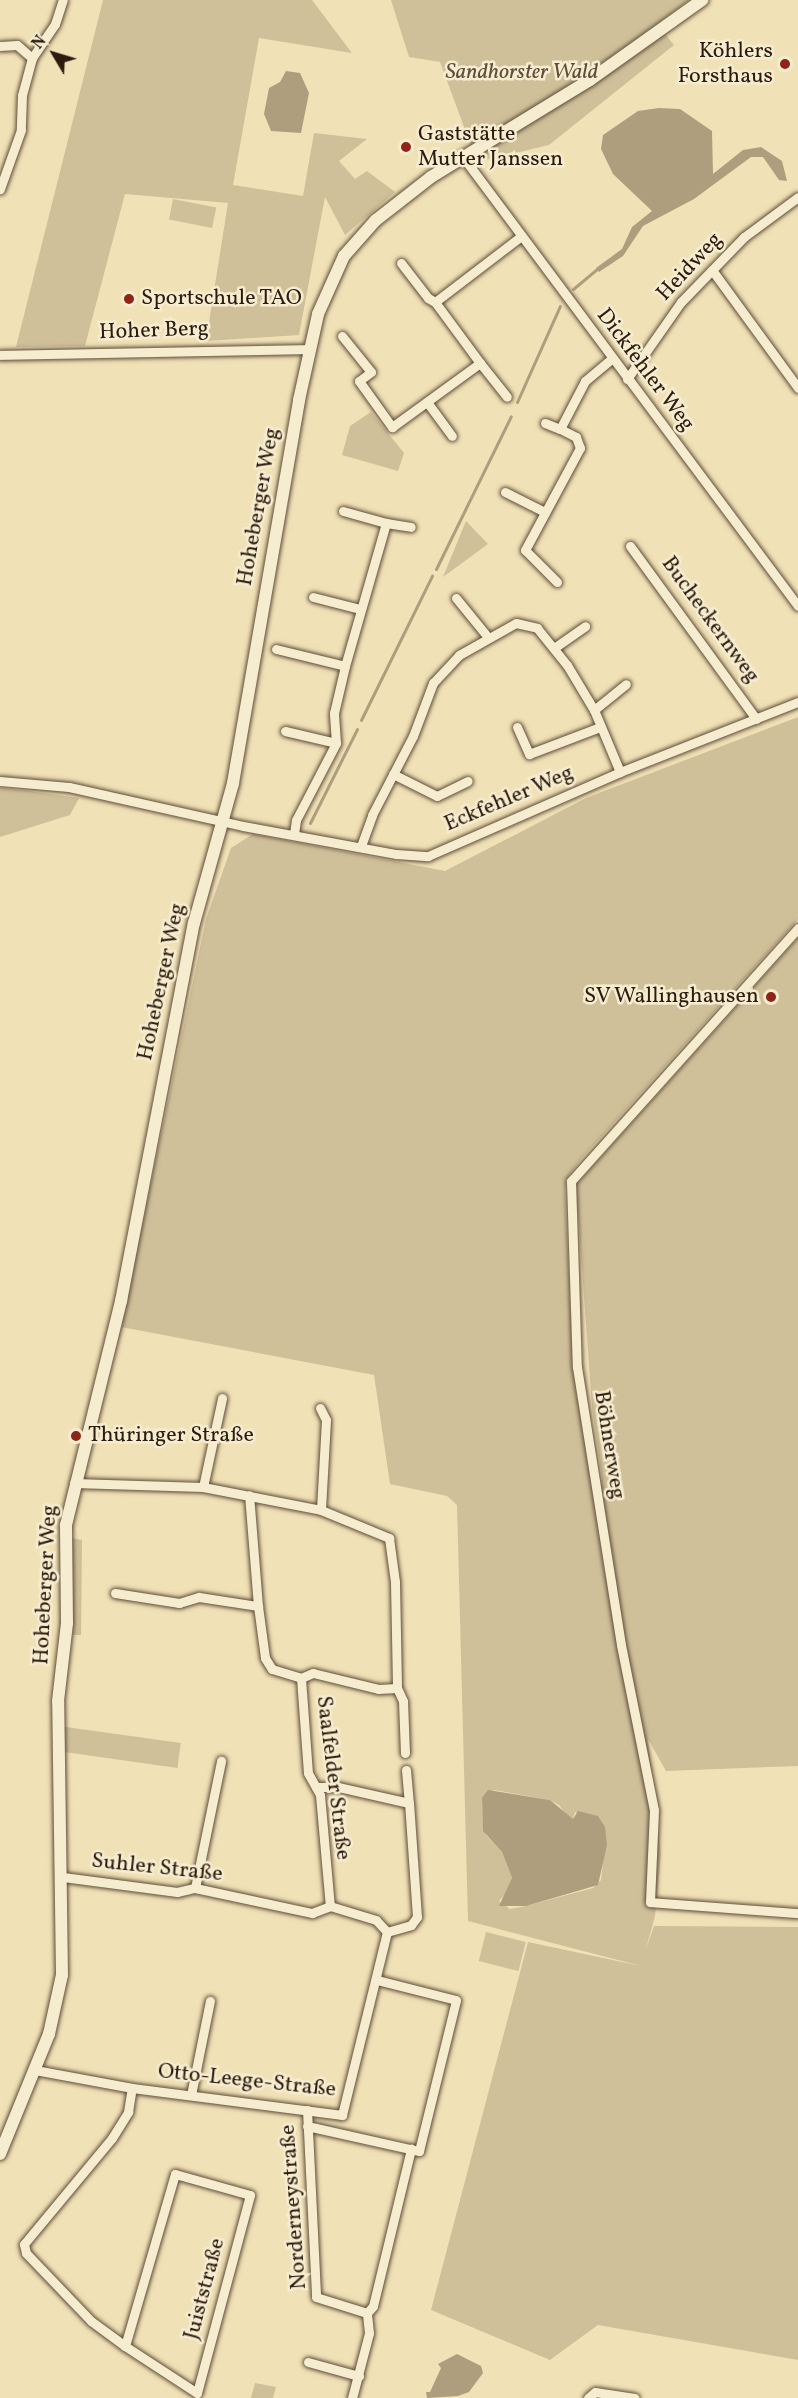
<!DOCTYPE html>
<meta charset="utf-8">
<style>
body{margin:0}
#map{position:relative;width:798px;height:2398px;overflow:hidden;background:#f1e1b6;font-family:Vollkorn,serif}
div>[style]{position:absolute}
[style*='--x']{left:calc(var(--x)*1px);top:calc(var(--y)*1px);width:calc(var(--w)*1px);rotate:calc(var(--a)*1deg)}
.green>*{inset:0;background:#d0c09a;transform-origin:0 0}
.water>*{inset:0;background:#ae9e7d}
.stream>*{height:3px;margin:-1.5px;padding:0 1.5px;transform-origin:1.5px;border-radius:1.5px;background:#ae9e7d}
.roads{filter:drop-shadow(0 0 2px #5d4d39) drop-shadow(0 0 2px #5d4d39)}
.minor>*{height:9px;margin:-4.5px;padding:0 4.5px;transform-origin:4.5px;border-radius:4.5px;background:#f6ecd0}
.tertiary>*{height:12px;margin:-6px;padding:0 6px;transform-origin:6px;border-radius:6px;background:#f6ecd0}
.dots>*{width:16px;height:16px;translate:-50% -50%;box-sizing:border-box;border:3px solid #f6ecd0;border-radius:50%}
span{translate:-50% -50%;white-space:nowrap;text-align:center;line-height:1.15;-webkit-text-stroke:5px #f6ecd0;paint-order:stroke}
.poi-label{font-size:22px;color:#2c1c0f}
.right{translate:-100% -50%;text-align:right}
.left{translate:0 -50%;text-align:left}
.park-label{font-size:22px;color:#5d4d39;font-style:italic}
.street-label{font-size:22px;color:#2c1c0f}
.north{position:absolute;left:24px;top:24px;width:60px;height:60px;-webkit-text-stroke:4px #f6ecd0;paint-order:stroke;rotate:308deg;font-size:16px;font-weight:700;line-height:24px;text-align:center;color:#2c1c0f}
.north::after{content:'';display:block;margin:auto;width:21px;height:27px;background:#2c1c0f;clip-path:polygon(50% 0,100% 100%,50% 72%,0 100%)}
</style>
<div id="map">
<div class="green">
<i style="clip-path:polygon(103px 0,312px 0,352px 53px,259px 38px,233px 185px,303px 196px,314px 133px,367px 139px,339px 161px,355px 179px,367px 171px,395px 192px,345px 235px,325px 197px,299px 335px,206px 341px,228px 203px,125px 194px,85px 346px,16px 347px)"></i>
<i style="clip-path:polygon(391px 0,689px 0,657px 24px,674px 45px,549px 145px,477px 162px,440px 62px,409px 57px)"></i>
<i style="left:173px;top:199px;width:44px;height:21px;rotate:11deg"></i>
<i style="clip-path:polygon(371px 412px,404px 453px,398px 471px,342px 455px,350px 426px)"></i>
<i style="clip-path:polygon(466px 521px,488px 544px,443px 577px)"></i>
<i style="clip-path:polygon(evenodd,798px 717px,798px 919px,582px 1158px,568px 1176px,565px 1188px,573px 1370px,597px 1510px,602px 1478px,592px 1407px,576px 1185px,798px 938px,798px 1766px,666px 1771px,648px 1739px,661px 1854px,655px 1916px,646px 1949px,654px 1926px,798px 1927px,798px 2360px,598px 2325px,550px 2360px,431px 2310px,528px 1942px,641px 1966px,468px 1921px,457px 1505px,447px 1496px,390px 1484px,374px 1375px,121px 1327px,206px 919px,231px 848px,253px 834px,445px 871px,586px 798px,798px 717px,494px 1790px,550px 1800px,559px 1805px,569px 1818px,573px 1819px,575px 1812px,606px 1834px,601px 1880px,593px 1888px,526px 1906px,510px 1909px,499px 1901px,508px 1891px,512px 1878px,502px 1852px,486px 1835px,483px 1826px,482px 1798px,494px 1790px)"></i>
<i style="clip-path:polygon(0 788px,28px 791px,79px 798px,70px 815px,0 837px)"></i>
<i style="clip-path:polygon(71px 1538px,82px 1540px,81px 1635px,73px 1635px)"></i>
<i style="left:59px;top:1726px;width:123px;height:25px;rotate:8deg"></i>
<i style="left:486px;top:1932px;width:41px;height:30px;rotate:14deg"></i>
<i style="clip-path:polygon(255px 2383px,276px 2387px,273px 2398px,251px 2398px)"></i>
</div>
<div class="water">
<i style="clip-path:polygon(286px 71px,300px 73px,309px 93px,301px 133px,271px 131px,264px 114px,269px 88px,280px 82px)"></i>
<i style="clip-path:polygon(659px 108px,680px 109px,712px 131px,713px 174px,743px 150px,761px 147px,782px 161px,787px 181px,779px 180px,763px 157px,751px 157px,694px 199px,643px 226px,623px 256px,599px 272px,596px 268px,622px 249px,632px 227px,652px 211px,613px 174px,601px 149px,603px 135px,638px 111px)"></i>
<i style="clip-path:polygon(488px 1790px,550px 1800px,573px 1819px,578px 1811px,598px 1816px,605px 1827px,607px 1845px,598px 1885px,526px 1906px,499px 1906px,512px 1878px,502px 1852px,483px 1831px,482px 1798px)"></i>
<i style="clip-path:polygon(457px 2354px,481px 2366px,483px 2373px,469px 2392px,458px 2396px,427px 2398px,426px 2392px,430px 2392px,441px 2368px,438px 2364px)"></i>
</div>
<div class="stream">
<i style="--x:573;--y:289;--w:31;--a:-40"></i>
<i style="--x:517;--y:402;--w:105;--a:-65.9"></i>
<i style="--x:436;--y:569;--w:170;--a:-63.9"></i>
<i style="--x:361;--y:720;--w:161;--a:-63.8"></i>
<i style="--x:310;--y:823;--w:105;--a:-63.4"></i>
</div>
<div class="roads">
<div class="minor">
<i style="--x:0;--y:46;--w:17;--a:-3"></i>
<i style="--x:17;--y:45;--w:20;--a:41"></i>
<i style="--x:32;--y:58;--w:38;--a:105"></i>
<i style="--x:22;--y:95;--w:35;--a:92"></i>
<i style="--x:21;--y:130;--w:63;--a:109.6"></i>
<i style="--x:32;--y:58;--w:41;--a:-55.9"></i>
<i style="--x:55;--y:24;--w:25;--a:-72"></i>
<i style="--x:463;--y:157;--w:560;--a:53.27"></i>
<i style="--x:401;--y:263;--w:44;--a:52.4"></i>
<i style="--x:428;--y:298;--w:8;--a:30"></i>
<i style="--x:712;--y:270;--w:146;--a:53.9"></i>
<i style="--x:342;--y:336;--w:46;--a:51.1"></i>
<i style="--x:371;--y:372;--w:15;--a:143"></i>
<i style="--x:359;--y:381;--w:57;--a:54.3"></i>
<i style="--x:392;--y:427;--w:109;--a:-36"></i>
<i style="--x:480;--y:363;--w:76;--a:-126.4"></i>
<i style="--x:435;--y:302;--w:107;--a:-37.4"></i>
<i style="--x:0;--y:355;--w:308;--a:-1.1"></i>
<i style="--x:480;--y:363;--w:43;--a:51.5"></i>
<i style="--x:627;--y:379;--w:94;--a:-55"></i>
<i style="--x:681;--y:302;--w:91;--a:-45.9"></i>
<i style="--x:744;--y:237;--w:67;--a:-36.5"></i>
<i style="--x:427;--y:402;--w:42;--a:53.7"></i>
<i style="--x:545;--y:423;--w:16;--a:22"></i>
<i style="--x:505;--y:492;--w:45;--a:26.6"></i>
<i style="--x:343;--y:511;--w:45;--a:15.6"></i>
<i style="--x:630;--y:546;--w:214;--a:53.9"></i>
<i style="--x:557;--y:582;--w:45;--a:-135"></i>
<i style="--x:525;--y:550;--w:116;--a:-61.7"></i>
<i style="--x:580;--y:448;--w:12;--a:-110"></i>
<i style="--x:576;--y:437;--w:18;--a:-153"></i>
<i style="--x:560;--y:429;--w:54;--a:-62.5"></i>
<i style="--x:585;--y:381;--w:35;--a:-40"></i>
<i style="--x:313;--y:597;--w:49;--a:14.3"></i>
<i style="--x:456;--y:598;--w:49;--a:50.8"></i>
<i style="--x:554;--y:648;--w:38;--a:-35"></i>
<i style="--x:276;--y:649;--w:71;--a:13.8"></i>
<i style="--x:594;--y:710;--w:41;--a:-39.1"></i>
<i style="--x:517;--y:727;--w:30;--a:66"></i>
<i style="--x:529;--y:754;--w:76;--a:-20.8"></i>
<i style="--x:285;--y:731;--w:52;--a:13.2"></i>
<i style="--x:393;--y:774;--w:49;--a:26.6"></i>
<i style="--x:437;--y:796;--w:34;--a:-26"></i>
<i style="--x:0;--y:781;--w:69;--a:5"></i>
<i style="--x:69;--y:787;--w:178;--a:12.6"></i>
<i style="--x:243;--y:826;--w:156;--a:10.4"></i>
<i style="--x:396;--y:854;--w:32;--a:4"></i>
<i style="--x:428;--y:856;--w:210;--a:-23.6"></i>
<i style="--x:620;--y:772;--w:191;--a:-21.5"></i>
<i style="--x:294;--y:834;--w:14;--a:-82"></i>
<i style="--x:296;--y:820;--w:87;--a:-62.5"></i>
<i style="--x:336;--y:743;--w:30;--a:-94"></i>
<i style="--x:334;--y:713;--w:48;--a:-76.8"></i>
<i style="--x:345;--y:666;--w:149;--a:-74"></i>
<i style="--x:386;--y:523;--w:25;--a:9"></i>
<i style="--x:361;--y:846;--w:33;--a:-70"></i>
<i style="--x:372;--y:815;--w:89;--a:-62.6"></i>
<i style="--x:413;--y:736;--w:57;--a:-69.3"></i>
<i style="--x:433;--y:683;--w:38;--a:-47"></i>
<i style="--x:459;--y:655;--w:65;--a:-29.3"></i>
<i style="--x:516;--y:623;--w:22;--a:13"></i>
<i style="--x:537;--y:628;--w:48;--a:51"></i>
<i style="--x:567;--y:665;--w:52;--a:59"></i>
<i style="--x:594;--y:710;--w:67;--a:67.2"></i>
<i style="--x:798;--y:928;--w:340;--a:131.9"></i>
<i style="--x:571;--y:1181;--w:186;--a:88.2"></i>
<i style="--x:577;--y:1367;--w:281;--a:81"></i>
<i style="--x:621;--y:1645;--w:168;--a:78.7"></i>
<i style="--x:654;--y:1810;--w:92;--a:92.5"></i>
<i style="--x:650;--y:1902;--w:148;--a:4.3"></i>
<i style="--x:320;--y:1408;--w:13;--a:63"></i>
<i style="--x:326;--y:1420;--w:90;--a:93.2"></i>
<i style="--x:74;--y:1483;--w:129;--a:1.8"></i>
<i style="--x:203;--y:1487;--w:120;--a:11"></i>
<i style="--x:321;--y:1510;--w:74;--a:22.4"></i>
<i style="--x:389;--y:1538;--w:44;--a:82.2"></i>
<i style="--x:395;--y:1582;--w:106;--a:88.9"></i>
<i style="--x:397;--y:1688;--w:14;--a:65"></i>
<i style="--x:403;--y:1701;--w:52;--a:87.8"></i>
<i style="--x:203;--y:1487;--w:91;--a:-77.9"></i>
<i style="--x:115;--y:1593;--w:65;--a:8.9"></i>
<i style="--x:179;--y:1603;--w:21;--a:-17"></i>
<i style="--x:199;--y:1597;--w:60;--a:8.7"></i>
<i style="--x:258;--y:1606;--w:111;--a:-94.6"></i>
<i style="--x:258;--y:1606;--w:52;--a:82.3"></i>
<i style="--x:265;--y:1658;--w:13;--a:58"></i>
<i style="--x:272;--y:1669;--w:30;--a:17"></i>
<i style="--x:301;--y:1678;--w:95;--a:85.8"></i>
<i style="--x:308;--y:1773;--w:25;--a:61"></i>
<i style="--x:320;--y:1795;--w:111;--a:84.9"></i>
<i style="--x:301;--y:1678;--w:13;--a:-23"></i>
<i style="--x:313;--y:1673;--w:67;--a:13.8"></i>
<i style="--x:378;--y:1689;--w:19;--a:-3"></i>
<i style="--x:406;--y:1770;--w:33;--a:85"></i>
<i style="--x:63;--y:1877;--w:115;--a:7.5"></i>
<i style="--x:177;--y:1892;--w:18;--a:-13"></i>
<i style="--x:195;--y:1888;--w:120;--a:12.1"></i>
<i style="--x:312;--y:1913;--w:19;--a:-21"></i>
<i style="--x:330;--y:1906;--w:48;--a:16.9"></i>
<i style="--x:376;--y:1920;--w:16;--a:47"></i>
<i style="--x:387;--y:1932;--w:25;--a:-16"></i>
<i style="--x:411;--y:1925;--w:10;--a:-53"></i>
<i style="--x:417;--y:1917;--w:114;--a:-94"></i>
<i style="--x:409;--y:1803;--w:73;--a:-167.3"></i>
<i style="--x:338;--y:1787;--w:22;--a:180"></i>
<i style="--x:195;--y:1888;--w:130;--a:-78.4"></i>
<i style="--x:35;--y:2070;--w:99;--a:10.5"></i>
<i style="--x:132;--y:2088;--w:212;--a:7.3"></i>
<i style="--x:342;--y:2115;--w:188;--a:-76.2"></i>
<i style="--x:191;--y:2095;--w:96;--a:-78.6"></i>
<i style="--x:307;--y:2110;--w:187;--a:87.2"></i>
<i style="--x:316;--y:2297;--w:53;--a:17.4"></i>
<i style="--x:367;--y:2313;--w:9;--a:-49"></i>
<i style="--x:373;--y:2306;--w:162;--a:-76.4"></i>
<i style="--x:307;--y:2126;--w:115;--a:12.6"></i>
<i style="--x:419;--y:2151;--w:155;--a:-76.2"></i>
<i style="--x:456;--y:2000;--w:81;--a:-165.8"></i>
<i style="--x:125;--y:2346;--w:179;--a:-73.8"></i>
<i style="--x:175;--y:2174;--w:78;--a:15.6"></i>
<i style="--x:250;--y:2195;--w:205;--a:105"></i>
<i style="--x:197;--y:2393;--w:86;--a:-146.9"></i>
<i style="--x:125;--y:2346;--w:42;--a:-143.7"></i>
<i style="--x:91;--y:2321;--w:94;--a:-133.7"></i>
<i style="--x:26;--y:2253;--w:9;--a:-103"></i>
<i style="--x:24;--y:2244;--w:138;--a:-50.3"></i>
<i style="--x:112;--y:2138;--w:31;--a:-58"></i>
<i style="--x:128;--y:2112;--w:24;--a:-81"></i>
<i style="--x:308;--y:2362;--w:53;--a:15.4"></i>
<i style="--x:352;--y:2398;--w:67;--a:-75.3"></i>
<i style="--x:369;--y:2333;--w:20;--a:-96"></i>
<i style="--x:588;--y:2398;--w:9;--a:-41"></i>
<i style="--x:595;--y:2392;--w:40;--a:8.5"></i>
</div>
<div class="tertiary">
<i style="--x:0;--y:2154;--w:130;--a:-67.8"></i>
<i style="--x:49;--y:2034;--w:60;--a:-77.6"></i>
<i style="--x:62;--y:1975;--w:274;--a:-90.8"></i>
<i style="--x:58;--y:1701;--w:79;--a:-83.4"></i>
<i style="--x:67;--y:1623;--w:98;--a:-90.6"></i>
<i style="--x:66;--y:1525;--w:231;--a:-76.2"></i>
<i style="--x:121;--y:1301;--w:385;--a:-79.1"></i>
<i style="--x:194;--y:923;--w:145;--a:-74.4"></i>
<i style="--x:233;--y:783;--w:389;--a:-80.2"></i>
<i style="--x:299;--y:400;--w:88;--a:-77.5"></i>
<i style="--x:318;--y:314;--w:64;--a:-65.9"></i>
<i style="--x:344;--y:256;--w:48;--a:-48.4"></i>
<i style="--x:376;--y:220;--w:70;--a:-38"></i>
<i style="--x:431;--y:177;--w:186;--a:-31.4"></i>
<i style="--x:590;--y:80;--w:138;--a:-35.5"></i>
</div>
</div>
<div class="dots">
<i style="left:785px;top:64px;background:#8f2418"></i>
<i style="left:406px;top:147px;background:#8f2418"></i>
<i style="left:129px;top:299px;background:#8f2418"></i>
<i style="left:771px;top:997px;background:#8f2418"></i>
<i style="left:76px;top:1436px;background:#8f2418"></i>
</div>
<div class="poi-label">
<span class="right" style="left:773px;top:64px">Köhlers<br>Forsthaus</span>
<span class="left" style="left:418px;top:147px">Gaststätte<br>Mutter Janssen</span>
<span class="left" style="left:141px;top:299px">Sportschule TAO</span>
<span class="right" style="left:759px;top:997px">SV Wallinghausen</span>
<span class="left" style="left:88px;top:1436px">Thüringer Straße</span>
</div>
<div class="park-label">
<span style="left:522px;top:73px">Sandhorster Wald</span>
</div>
<div class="street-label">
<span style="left:690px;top:267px;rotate:-47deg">Heidweg</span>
<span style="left:154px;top:331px;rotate:-2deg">Hoher Berg</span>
<span style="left:645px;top:370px;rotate:53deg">Dickfehler Weg</span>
<span style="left:259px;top:507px;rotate:-80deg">Hoheberger Weg</span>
<span style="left:710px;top:620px;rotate:54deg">Bucheckernweg</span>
<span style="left:509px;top:799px;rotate:-23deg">Eckfehler Weg</span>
<span style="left:162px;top:982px;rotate:-78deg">Hoheberger Weg</span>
<span style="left:609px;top:1445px;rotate:81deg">Böhnerweg</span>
<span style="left:46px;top:1585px;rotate:-87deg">Hoheberger Weg</span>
<span style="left:333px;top:1778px;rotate:83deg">Saalfelder Straße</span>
<span style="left:157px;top:1868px;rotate:6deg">Suhler Straße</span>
<span style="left:247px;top:2081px;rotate:6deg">Otto-Leege-Straße</span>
<span style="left:294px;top:2207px;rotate:-94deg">Norderneystraße</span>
<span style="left:205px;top:2289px;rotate:-75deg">Juiststraße</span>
</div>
<div class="north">N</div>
</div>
